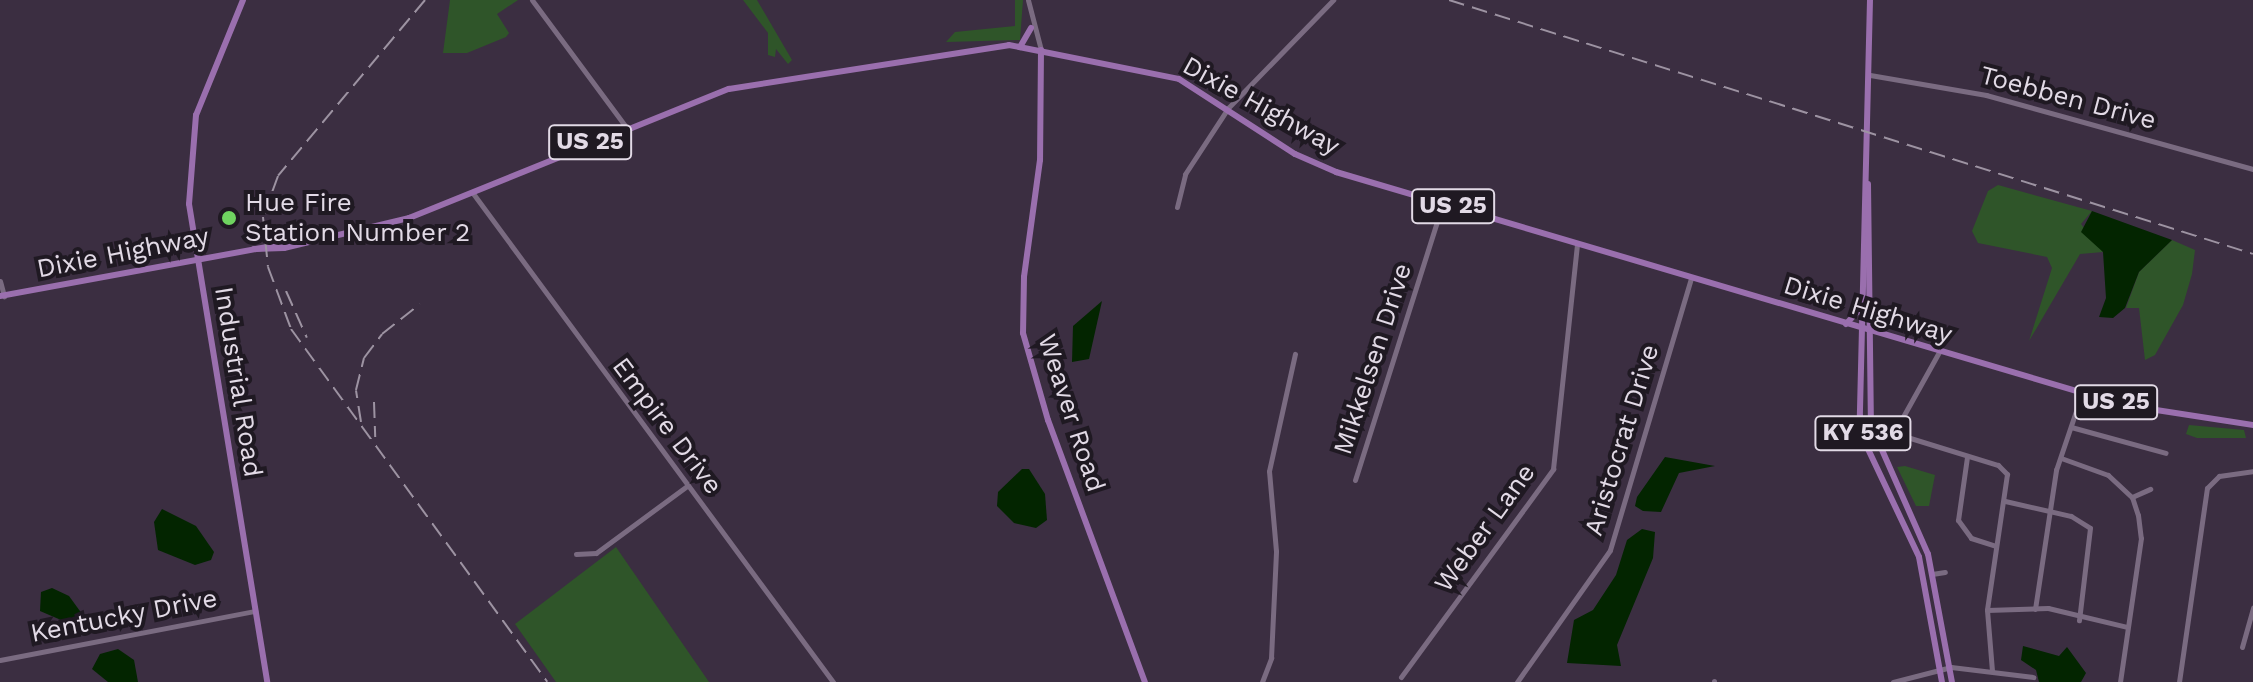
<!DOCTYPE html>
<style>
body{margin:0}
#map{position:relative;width:2253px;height:682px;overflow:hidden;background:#3b2e41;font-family:"Work Sans",sans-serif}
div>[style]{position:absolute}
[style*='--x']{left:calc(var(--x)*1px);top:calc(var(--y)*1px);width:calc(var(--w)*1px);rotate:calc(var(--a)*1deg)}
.green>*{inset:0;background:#2f5529}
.water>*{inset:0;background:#032500}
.minor>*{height:5px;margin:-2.5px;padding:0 2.5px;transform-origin:2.5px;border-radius:2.5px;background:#7a6b81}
.major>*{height:6px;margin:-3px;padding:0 3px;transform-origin:3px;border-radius:3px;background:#9a6fae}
.rail>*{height:2px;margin-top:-1px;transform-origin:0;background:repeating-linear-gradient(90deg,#9d93a2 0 16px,transparent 0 24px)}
.dots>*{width:22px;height:22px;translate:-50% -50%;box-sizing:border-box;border:4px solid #1f1922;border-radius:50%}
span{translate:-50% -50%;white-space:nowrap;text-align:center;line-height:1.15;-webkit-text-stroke:8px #1f1922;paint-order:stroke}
.shield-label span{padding:2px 6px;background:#1f1922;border:2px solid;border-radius:6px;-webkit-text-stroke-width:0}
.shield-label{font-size:24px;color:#e2dae6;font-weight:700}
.street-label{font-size:26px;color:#e2dae6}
.poi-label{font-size:26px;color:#e2dae6}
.left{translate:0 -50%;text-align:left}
</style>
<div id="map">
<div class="green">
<i style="clip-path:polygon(450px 0,518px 0,497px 14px,509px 33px,506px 37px,467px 53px,443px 53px)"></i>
<i style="clip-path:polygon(743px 0,757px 0,792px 60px,788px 64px,776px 49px,775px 57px,768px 55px,768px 33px)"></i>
<i style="clip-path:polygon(1015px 0,1023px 0,1020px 40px,946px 42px,955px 32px,1015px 26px)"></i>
<i style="clip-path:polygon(1998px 185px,2092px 211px,2081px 224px,2103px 252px,2080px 254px,2029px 341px,2052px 268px,2047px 257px,1978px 243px,1972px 231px,1988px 191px)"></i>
<i style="clip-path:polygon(2172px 240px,2195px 250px,2192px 274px,2183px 305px,2155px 355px,2145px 360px,2139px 308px,2126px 308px,2139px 272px)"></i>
<i style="clip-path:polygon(2189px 425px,2244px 430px,2246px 438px,2197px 438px,2186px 434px)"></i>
<i style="clip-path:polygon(1905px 466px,1935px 475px,1929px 506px,1916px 506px,1897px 467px)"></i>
<i style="clip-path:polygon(616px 547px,709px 682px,556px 682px,515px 624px)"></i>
</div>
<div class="water">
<i style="clip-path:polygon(2092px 211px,2172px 240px,2139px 272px,2125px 308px,2113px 318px,2099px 317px,2106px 298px,2103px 252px,2081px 232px)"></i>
<i style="clip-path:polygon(1102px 301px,1089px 359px,1072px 362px,1073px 326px)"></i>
<i style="clip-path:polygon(1665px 457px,1715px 466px,1679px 473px,1661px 512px,1643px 511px,1635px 506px,1637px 497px)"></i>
<i style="clip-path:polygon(1022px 469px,1029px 469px,1045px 494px,1047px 520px,1036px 528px,1014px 523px,997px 506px,998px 492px)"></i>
<i style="clip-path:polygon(162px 509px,196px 526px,214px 552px,211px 560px,195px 565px,158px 550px,154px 522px)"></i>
<i style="clip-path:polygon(1642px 529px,1655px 532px,1653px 558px,1617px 645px,1621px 666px,1567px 663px,1574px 620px,1593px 610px,1616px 575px,1627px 540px)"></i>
<i style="clip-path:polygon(52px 588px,69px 596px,85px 618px,82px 629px,40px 611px,41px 592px)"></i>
<i style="clip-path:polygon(2023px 646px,2059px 656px,2067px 647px,2086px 673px,2081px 682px,2039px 682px,2036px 670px,2021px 660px)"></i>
<i style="clip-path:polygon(118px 649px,134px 660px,138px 682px,108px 682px,92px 669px,100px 654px)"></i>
</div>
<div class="minor">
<i style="--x:532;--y:0;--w:158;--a:53.5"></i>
<i style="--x:1028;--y:0;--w:52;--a:75.4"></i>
<i style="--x:1870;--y:75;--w:118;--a:9.8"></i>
<i style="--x:1986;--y:95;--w:277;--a:15.5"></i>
<i style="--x:472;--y:192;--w:609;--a:53.62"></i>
<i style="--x:1177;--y:207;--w:34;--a:-76"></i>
<i style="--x:1185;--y:174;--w:79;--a:-56.9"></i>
<i style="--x:1228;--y:108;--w:151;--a:-45.8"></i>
<i style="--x:0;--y:281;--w:16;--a:75"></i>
<i style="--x:1939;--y:352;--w:93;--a:119.1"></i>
<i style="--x:1894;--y:433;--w:109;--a:17.1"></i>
<i style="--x:1998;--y:465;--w:13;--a:45"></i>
<i style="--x:2007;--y:474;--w:137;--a:98.4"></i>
<i style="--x:1987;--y:610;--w:61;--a:85.3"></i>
<i style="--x:2071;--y:427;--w:98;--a:15.3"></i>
<i style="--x:1967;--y:457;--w:64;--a:98.1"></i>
<i style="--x:1958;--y:520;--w:22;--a:54"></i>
<i style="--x:1971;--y:538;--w:25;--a:18"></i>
<i style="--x:2061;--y:458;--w:50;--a:19.9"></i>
<i style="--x:2108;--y:475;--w:33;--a:43"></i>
<i style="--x:2132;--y:497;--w:19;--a:72"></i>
<i style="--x:2138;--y:515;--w:23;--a:83"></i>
<i style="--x:2141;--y:538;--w:146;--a:98.3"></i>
<i style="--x:1355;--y:480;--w:291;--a:-72.4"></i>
<i style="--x:2132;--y:497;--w:20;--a:-24"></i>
<i style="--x:2005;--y:501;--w:68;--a:12.8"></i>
<i style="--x:2071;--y:516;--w:22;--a:32"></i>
<i style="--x:2090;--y:528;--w:93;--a:96.8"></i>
<i style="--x:576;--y:554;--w:20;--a:-3"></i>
<i style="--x:596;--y:553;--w:113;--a:-36.4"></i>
<i style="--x:1932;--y:574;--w:13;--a:-9"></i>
<i style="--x:2035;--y:609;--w:141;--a:-81.4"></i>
<i style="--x:2056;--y:470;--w:81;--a:-71.3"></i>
<i style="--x:1987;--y:610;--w:61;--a:-1.9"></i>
<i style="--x:2048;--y:608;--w:81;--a:13.5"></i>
<i style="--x:2242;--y:647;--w:41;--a:-74.2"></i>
<i style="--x:0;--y:660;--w:260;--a:-10.9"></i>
<i style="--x:1401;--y:677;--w:258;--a:-53.8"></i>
<i style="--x:1553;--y:469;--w:226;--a:-83.9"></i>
<i style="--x:1714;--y:681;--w:1;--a:90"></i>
<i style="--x:1262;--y:682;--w:26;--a:-69"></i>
<i style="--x:1271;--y:658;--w:107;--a:-87.3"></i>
<i style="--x:1276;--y:551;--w:80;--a:-95"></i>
<i style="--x:1269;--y:471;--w:120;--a:-77.5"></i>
<i style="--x:1517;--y:682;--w:161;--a:-54.8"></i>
<i style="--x:1610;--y:550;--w:284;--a:-73.4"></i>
<i style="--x:1893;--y:682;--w:60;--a:-14.5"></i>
<i style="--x:1951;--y:667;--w:83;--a:7"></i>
<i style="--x:2179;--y:682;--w:196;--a:-81.8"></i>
<i style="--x:2207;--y:488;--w:17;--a:-45"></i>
<i style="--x:2219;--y:476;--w:34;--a:-8"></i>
</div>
<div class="major">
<i style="--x:243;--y:0;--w:124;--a:112.2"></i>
<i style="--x:196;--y:115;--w:89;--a:94.5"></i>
<i style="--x:189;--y:204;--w:484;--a:80.7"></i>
<i style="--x:1870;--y:0;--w:416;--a:91.4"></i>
<i style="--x:1860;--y:416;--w:34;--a:76"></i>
<i style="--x:1868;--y:449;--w:119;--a:64.7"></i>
<i style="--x:1919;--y:557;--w:127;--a:79.6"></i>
<i style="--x:1020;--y:47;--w:22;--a:-60"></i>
<i style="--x:1041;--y:50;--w:110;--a:90.5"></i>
<i style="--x:1040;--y:160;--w:118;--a:97.8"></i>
<i style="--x:1024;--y:277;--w:56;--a:91"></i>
<i style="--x:1023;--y:333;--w:91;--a:74"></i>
<i style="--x:1048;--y:420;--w:279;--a:69.7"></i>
<i style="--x:1868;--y:184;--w:241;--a:89.3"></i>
<i style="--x:1871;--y:425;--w:141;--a:66.2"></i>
<i style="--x:1928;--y:554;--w:130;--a:79.4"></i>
<i style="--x:254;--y:249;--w:30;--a:-2"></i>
<i style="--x:284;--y:248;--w:129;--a:-13.5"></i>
<i style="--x:409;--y:218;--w:345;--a:-22"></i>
<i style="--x:729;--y:89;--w:283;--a:-8.9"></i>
<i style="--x:1009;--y:45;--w:173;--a:11.3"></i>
<i style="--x:1179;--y:79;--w:138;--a:32.9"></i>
<i style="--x:1295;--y:154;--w:45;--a:23.7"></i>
<i style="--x:1336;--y:172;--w:822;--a:16.47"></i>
<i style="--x:2124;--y:405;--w:131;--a:8.8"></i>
<i style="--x:0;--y:296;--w:300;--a:-10.4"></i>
<i style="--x:1846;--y:324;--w:22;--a:-47"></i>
</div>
<div class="rail">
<i style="--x:425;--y:0;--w:229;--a:129.9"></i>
<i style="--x:278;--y:176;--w:44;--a:110.1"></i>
<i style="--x:263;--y:217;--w:50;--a:84.3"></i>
<i style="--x:268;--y:267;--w:66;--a:69.6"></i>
<i style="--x:291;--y:329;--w:436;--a:54"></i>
<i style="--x:1449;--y:0;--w:843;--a:17.53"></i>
<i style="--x:286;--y:291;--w:51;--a:65.9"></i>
<i style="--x:374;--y:402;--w:35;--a:88"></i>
<i style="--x:361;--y:422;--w:32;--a:-99"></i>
<i style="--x:356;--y:390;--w:33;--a:-76"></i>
<i style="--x:364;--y:358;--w:30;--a:-53"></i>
<i style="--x:382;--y:334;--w:48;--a:-38.3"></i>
</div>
<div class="dots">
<i style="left:229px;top:218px;background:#6fd360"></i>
</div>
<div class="shield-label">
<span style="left:590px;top:142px">US 25</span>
<span style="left:1453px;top:206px">US 25</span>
<span style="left:2116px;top:402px">US 25</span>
<span style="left:1863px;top:433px">KY 536</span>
</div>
<div class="street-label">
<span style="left:2068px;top:98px;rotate:15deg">Toebben Drive</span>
<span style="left:1261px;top:106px;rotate:29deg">Dixie Highway</span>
<span style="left:123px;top:253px;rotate:-11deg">Dixie Highway</span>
<span style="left:1868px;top:310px;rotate:17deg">Dixie Highway</span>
<span style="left:1373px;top:359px;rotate:-72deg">Mikkelsen Drive</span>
<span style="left:238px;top:382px;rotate:81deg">Industrial Road</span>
<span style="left:1071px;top:413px;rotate:72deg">Weaver Road</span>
<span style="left:667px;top:426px;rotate:53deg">Empire Drive</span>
<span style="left:1622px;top:440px;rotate:-73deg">Aristocrat Drive</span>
<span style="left:1485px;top:528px;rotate:-54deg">Weber Lane</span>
<span style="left:124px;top:616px;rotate:-11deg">Kentucky Drive</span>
</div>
<div class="poi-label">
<span class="left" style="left:245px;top:218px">Hue Fire<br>Station Number 2</span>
</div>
</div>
